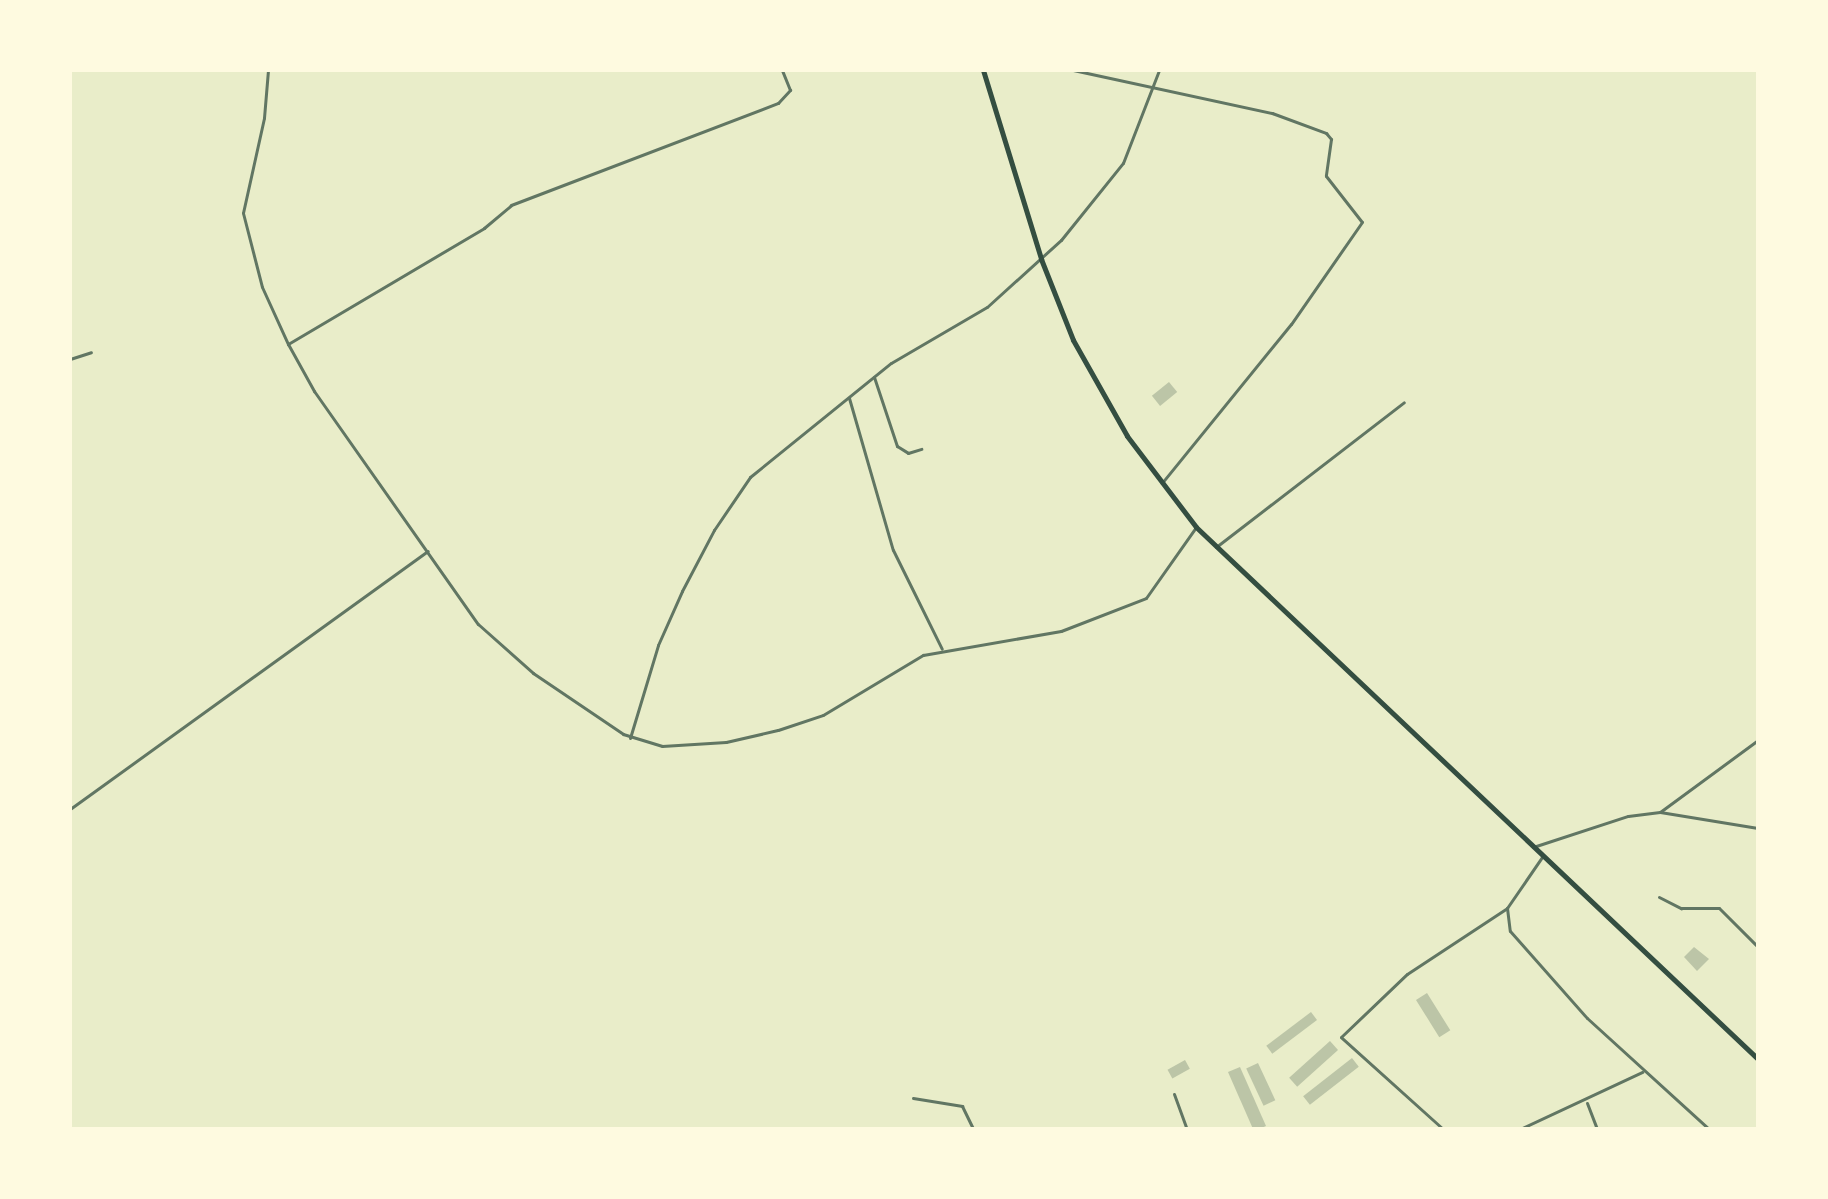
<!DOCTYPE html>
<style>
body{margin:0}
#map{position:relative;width:1828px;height:1199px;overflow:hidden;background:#e9edc9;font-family:"Alegreya Sans",sans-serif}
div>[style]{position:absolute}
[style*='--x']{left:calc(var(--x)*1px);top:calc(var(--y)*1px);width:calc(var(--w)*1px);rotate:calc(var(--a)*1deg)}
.building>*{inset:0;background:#bcc5a7;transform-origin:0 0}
.minor>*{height:3px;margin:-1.5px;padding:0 1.5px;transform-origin:1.5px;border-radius:1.5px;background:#617663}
.primary>*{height:5px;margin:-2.5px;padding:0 2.5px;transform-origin:2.5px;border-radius:2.5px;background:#344e41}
span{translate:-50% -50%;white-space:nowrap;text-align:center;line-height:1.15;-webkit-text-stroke:8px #fefae0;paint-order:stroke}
.frame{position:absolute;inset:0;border:72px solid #fefae0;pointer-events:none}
</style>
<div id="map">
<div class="building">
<i style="left:1169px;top:382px;width:13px;height:22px;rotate:51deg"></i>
<i style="clip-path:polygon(1694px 947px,1709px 959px,1697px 971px,1684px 957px)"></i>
<i style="left:1427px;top:993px;width:44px;height:13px;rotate:58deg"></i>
<i style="left:1311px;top:1012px;width:10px;height:56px;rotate:53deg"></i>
<i style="left:1330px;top:1041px;width:12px;height:55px;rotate:48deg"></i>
<i style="left:1352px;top:1058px;width:11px;height:62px;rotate:52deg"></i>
<i style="left:1185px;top:1060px;width:10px;height:20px;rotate:61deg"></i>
<i style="left:1258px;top:1063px;width:41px;height:13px;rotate:65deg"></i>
<i style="clip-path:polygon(1240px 1067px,1266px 1126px,1259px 1129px,1253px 1129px,1228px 1072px)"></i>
</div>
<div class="minor">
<i style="--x:268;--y:70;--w:48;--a:94.8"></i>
<i style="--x:264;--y:118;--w:97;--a:102.5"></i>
<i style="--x:243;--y:213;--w:76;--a:75.6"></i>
<i style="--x:262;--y:287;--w:63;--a:65.5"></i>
<i style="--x:288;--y:344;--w:54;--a:61"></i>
<i style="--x:314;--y:391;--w:285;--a:54.9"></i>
<i style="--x:478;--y:624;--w:74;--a:41.7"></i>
<i style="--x:533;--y:673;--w:109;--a:34.1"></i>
<i style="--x:623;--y:734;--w:41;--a:17.1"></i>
<i style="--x:662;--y:746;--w:64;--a:-3.6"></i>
<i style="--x:726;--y:742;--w:53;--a:-13"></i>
<i style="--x:778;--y:730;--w:47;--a:-18.4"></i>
<i style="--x:823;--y:715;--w:117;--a:-31"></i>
<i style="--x:923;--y:655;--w:140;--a:-9.9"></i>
<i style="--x:1061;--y:631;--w:91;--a:-21.2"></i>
<i style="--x:1146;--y:598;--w:87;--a:-54.8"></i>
<i style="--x:1073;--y:70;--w:204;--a:12.2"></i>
<i style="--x:1272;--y:113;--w:58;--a:20.3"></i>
<i style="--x:1326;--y:133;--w:8;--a:50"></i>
<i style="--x:1331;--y:139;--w:37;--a:98"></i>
<i style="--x:1326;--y:176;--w:58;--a:52"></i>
<i style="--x:1362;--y:222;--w:124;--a:124.8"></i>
<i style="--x:1291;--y:324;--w:205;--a:129.1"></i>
<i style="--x:288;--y:344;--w:228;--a:-30.6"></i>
<i style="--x:484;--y:228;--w:35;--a:-40"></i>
<i style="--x:511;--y:205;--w:286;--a:-20.9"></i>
<i style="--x:778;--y:103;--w:18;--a:-47"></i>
<i style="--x:790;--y:90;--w:22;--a:-112"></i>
<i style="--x:70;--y:359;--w:22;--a:-18"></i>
<i style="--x:874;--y:377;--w:73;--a:71.6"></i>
<i style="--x:897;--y:446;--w:13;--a:32"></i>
<i style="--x:908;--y:453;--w:14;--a:-17"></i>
<i style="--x:849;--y:398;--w:158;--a:73.9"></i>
<i style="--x:893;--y:550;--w:110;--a:63.7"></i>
<i style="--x:1216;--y:547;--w:237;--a:-37.6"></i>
<i style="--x:630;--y:738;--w:97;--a:-73.2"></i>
<i style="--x:658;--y:645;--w:59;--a:-66"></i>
<i style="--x:682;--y:591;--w:69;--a:-62.3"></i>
<i style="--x:714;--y:530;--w:64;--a:-55.8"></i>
<i style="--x:750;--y:477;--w:181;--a:-39"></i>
<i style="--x:891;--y:363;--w:111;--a:-30.3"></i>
<i style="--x:987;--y:307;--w:100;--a:-42.2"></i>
<i style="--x:1061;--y:240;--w:99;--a:-51.2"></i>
<i style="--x:1123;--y:163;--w:100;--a:-68.8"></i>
<i style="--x:70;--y:809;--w:441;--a:-35.8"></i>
<i style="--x:1660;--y:812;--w:99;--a:9.3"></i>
<i style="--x:1533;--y:847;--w:100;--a:-18.1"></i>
<i style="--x:1628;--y:816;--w:32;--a:-7"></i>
<i style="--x:1660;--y:812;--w:122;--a:-36.3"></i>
<i style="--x:1659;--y:897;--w:25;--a:27"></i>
<i style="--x:1681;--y:908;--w:38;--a:0"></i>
<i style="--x:1719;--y:908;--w:55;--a:45"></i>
<i style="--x:1507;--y:908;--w:23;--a:83"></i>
<i style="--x:1510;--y:931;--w:116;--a:48.5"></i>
<i style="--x:1587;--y:1018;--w:165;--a:42.3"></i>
<i style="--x:1174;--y:1094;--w:37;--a:70"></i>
<i style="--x:913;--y:1098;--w:50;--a:9.3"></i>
<i style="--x:962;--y:1106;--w:25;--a:64"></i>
<i style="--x:1587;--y:1103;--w:28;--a:69"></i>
<i style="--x:1443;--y:1129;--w:137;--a:-138"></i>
<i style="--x:1341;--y:1037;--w:91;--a:-43.7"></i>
<i style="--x:1407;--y:974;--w:120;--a:-33.4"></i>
<i style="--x:1507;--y:908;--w:62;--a:-55.5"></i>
<i style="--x:1520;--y:1129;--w:135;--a:-25"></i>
</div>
<div class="primary">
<i style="--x:983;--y:70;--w:198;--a:72.9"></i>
<i style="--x:1041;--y:259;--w:87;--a:68.4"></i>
<i style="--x:1073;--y:340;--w:110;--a:60.6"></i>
<i style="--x:1127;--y:436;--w:114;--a:52.8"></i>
<i style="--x:1196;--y:527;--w:774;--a:43.43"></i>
</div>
<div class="frame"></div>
</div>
